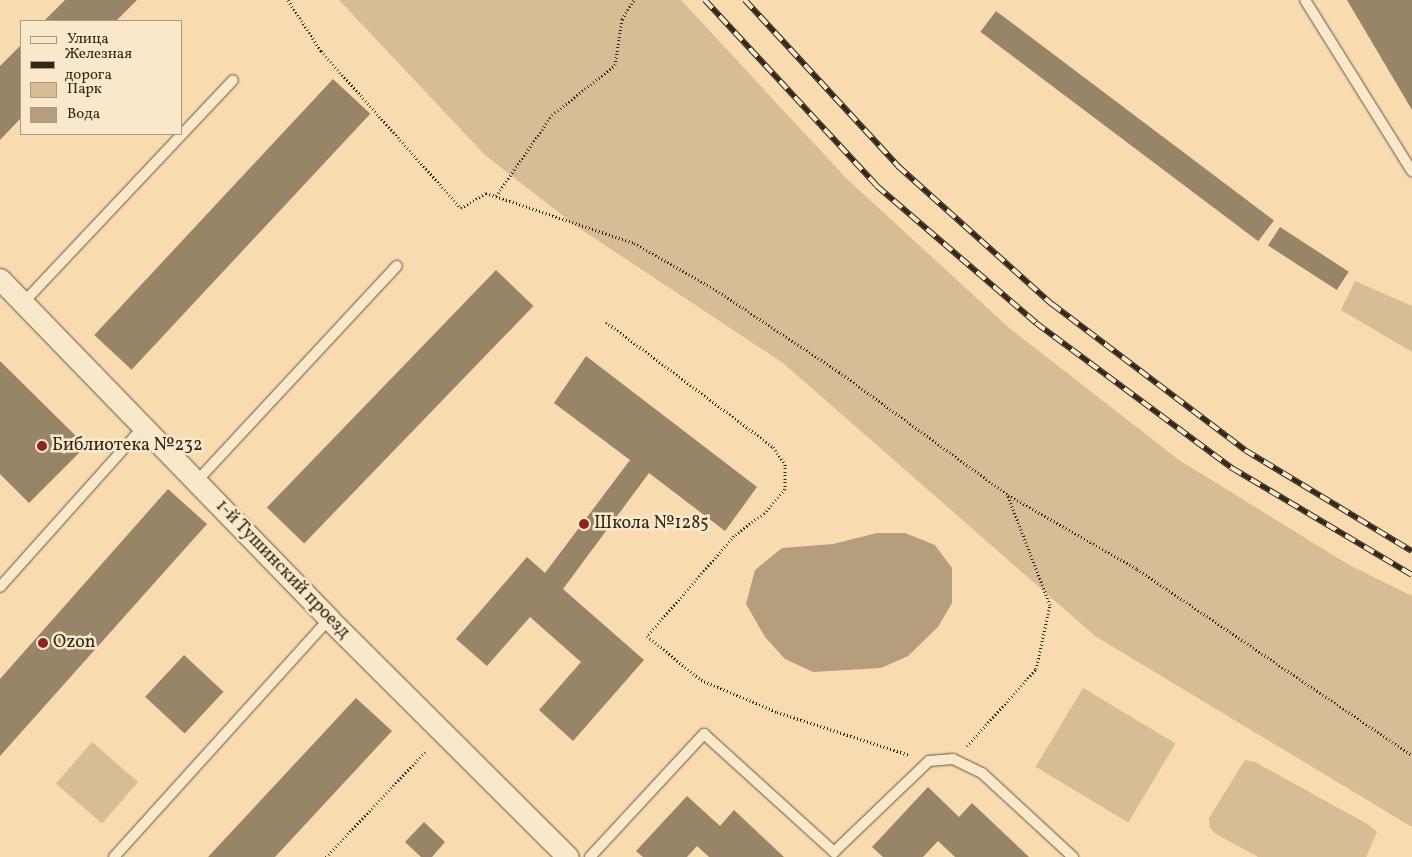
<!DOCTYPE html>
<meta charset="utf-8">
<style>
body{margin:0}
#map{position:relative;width:1412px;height:857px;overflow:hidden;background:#f8dcaf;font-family:Vollkorn,serif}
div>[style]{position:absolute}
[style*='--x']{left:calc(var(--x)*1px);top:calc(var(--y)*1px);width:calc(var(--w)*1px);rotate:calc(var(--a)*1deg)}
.green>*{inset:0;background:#d6bd96;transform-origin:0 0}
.water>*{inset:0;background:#b49e7c}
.building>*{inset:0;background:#988567;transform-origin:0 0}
.path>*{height:3px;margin-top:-1.5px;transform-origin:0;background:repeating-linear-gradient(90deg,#31271a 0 1px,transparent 0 3.5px)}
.roads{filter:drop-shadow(0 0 1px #63543f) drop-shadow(0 0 1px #63543f)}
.lane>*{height:10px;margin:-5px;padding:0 5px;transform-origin:5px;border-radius:5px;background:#fae8cb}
.street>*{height:21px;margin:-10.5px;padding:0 10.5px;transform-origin:10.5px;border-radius:10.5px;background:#fae8cb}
.rail>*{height:5.5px;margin-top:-2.75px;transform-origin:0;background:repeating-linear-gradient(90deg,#fae8cb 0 11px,#31271a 0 22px);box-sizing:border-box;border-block:1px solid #31271a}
.dots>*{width:14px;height:14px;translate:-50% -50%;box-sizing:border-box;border:2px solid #fae8cb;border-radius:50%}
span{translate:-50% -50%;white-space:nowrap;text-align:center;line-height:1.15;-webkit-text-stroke:5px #fae8cb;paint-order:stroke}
.poi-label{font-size:18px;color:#31271a}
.left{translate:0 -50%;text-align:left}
.street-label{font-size:18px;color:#31271a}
.legend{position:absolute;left:20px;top:20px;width:162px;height:115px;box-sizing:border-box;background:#fae8cb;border:1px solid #aa9b84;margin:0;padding:6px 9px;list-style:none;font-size:15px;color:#31271a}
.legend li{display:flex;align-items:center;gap:10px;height:25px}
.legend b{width:25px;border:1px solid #aa9b84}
</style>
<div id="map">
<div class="green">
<i style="clip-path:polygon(339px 0,681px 0,846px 178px,1008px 327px,1179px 460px,1349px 565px,1412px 596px,1412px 827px,1095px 636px,783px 363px,576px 226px,485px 155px)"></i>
<i style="clip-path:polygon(1355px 281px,1412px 306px,1412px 352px,1341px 310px)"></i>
<i style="left:1083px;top:688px;width:108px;height:92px;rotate:31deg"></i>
<i style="left:92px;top:742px;width:61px;height:55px;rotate:41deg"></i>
<i style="clip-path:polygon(1245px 760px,1255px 762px,1369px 825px,1377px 832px,1366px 857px,1258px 857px,1216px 834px,1210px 828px,1209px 818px)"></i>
</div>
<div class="water">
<i style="clip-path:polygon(877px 533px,905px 533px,935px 545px,952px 568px,952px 603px,938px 627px,908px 656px,881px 668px,813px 672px,785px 659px,765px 637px,746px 604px,755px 570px,782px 548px,833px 544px)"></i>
</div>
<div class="building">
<i style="clip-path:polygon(65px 0,137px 0,116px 21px,44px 21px)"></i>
<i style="clip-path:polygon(1347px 0,1412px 0,1412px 110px)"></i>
<i style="left:996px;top:11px;width:348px;height:26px;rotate:37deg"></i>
<i style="clip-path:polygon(21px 45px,21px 118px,0 140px,0 66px)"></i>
<i style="left:333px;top:79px;width:51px;height:350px;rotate:43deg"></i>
<i style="left:1280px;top:227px;width:82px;height:22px;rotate:33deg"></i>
<i style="left:496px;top:270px;width:52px;height:330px;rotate:44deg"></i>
<i style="clip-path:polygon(586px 356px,757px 487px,725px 531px,649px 473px,563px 589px,644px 660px,573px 741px,539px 710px,581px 662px,530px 617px,487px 666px,456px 639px,527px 557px,545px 573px,630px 460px,554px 403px)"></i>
<i style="clip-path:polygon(0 361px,86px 446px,29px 503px,0 474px)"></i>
<i style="clip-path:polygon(168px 489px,207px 524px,0 756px,0 679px)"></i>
<i style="left:184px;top:655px;width:54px;height:57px;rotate:43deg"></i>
<i style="clip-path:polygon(356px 698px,392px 731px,275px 857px,208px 857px)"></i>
<i style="clip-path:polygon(928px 787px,959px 817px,972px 803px,1029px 857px,955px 857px,938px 841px,923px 857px,883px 857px,872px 847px)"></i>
<i style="clip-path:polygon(687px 796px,720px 826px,734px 810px,784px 857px,709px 857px,697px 846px,687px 857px,643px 857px,636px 851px)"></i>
<i style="clip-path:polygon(424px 822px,445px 842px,432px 857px,421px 857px,405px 842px)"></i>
</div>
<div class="path">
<i style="--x:288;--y:0;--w:61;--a:57.1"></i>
<i style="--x:321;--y:51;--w:210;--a:48.3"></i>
<i style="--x:461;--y:208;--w:29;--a:-31"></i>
<i style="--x:486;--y:193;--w:156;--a:18.7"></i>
<i style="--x:634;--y:243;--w:95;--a:29.8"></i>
<i style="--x:716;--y:290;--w:148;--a:33.7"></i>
<i style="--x:839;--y:372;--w:209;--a:36"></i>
<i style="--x:1008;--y:495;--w:149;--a:29.8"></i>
<i style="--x:1137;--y:569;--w:332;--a:34.1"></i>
<i style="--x:496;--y:196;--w:98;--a:-55.3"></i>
<i style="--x:552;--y:115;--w:80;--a:-38.4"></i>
<i style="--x:615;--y:65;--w:47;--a:-81.3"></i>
<i style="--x:622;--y:19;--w:22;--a:-58"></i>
<i style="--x:606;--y:322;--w:209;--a:36.8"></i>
<i style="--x:773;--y:447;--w:21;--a:55"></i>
<i style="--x:785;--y:464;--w:25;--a:90"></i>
<i style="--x:785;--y:489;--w:32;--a:131"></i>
<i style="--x:764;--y:513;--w:38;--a:143"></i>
<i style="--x:734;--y:536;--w:133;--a:131"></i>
<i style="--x:647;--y:636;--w:70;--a:39.2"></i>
<i style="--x:701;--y:680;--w:82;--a:22.8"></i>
<i style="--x:777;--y:712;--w:139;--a:18"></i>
<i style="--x:967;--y:746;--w:103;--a:-48.1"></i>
<i style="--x:1036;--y:669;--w:66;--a:-77.7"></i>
<i style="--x:1050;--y:605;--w:117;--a:-111.1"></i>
<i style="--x:326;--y:857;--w:146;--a:-46.7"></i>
</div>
<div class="roads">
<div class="lane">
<i style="--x:1305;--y:0;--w:202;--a:58"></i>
<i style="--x:23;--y:303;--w:306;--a:-46.7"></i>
<i style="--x:196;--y:482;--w:295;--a:-47.1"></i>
<i style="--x:0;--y:587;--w:215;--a:-48.2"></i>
<i style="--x:114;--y:857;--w:321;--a:-47.9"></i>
<i style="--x:590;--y:857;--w:168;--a:-47.2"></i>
<i style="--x:704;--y:734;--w:176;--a:42.2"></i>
<i style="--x:834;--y:852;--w:132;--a:-43.8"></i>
<i style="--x:929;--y:761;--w:24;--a:-5"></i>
<i style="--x:953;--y:759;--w:32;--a:26"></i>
<i style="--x:982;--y:773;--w:124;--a:42.7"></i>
</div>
<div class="street">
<i style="--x:0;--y:279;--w:473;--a:45.9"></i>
<i style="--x:329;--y:619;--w:337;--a:44.9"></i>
</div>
</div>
<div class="rail">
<i style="--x:705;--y:0;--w:253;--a:47.2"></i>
<i style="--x:877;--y:186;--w:210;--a:40.7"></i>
<i style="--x:1036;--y:323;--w:244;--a:36.5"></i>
<i style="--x:1232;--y:468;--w:209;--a:30.7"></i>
<i style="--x:745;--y:0;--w:226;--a:47.3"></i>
<i style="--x:898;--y:166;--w:207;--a:41.9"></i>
<i style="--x:1052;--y:304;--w:242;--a:37.1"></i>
<i style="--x:1245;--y:450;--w:195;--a:31.2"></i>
</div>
<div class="dots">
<i style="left:42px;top:446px;background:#8f2418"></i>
<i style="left:584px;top:524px;background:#8f2418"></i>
<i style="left:43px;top:643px;background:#8f2418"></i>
</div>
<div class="poi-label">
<span class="left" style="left:52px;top:446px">Библиотека №232</span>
<span class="left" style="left:594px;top:524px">Школа №1285</span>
<span class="left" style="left:53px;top:643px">Ozon</span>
</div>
<div class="street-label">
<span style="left:282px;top:570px;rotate:46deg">1-й Тушинский проезд</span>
</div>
<ul class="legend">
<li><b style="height:6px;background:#fae8cb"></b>Улица</li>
<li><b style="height:6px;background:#31271a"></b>Железная дорога</li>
<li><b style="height:14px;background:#d6bd96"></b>Парк</li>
<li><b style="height:14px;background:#b49e7c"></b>Вода</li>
</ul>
</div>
